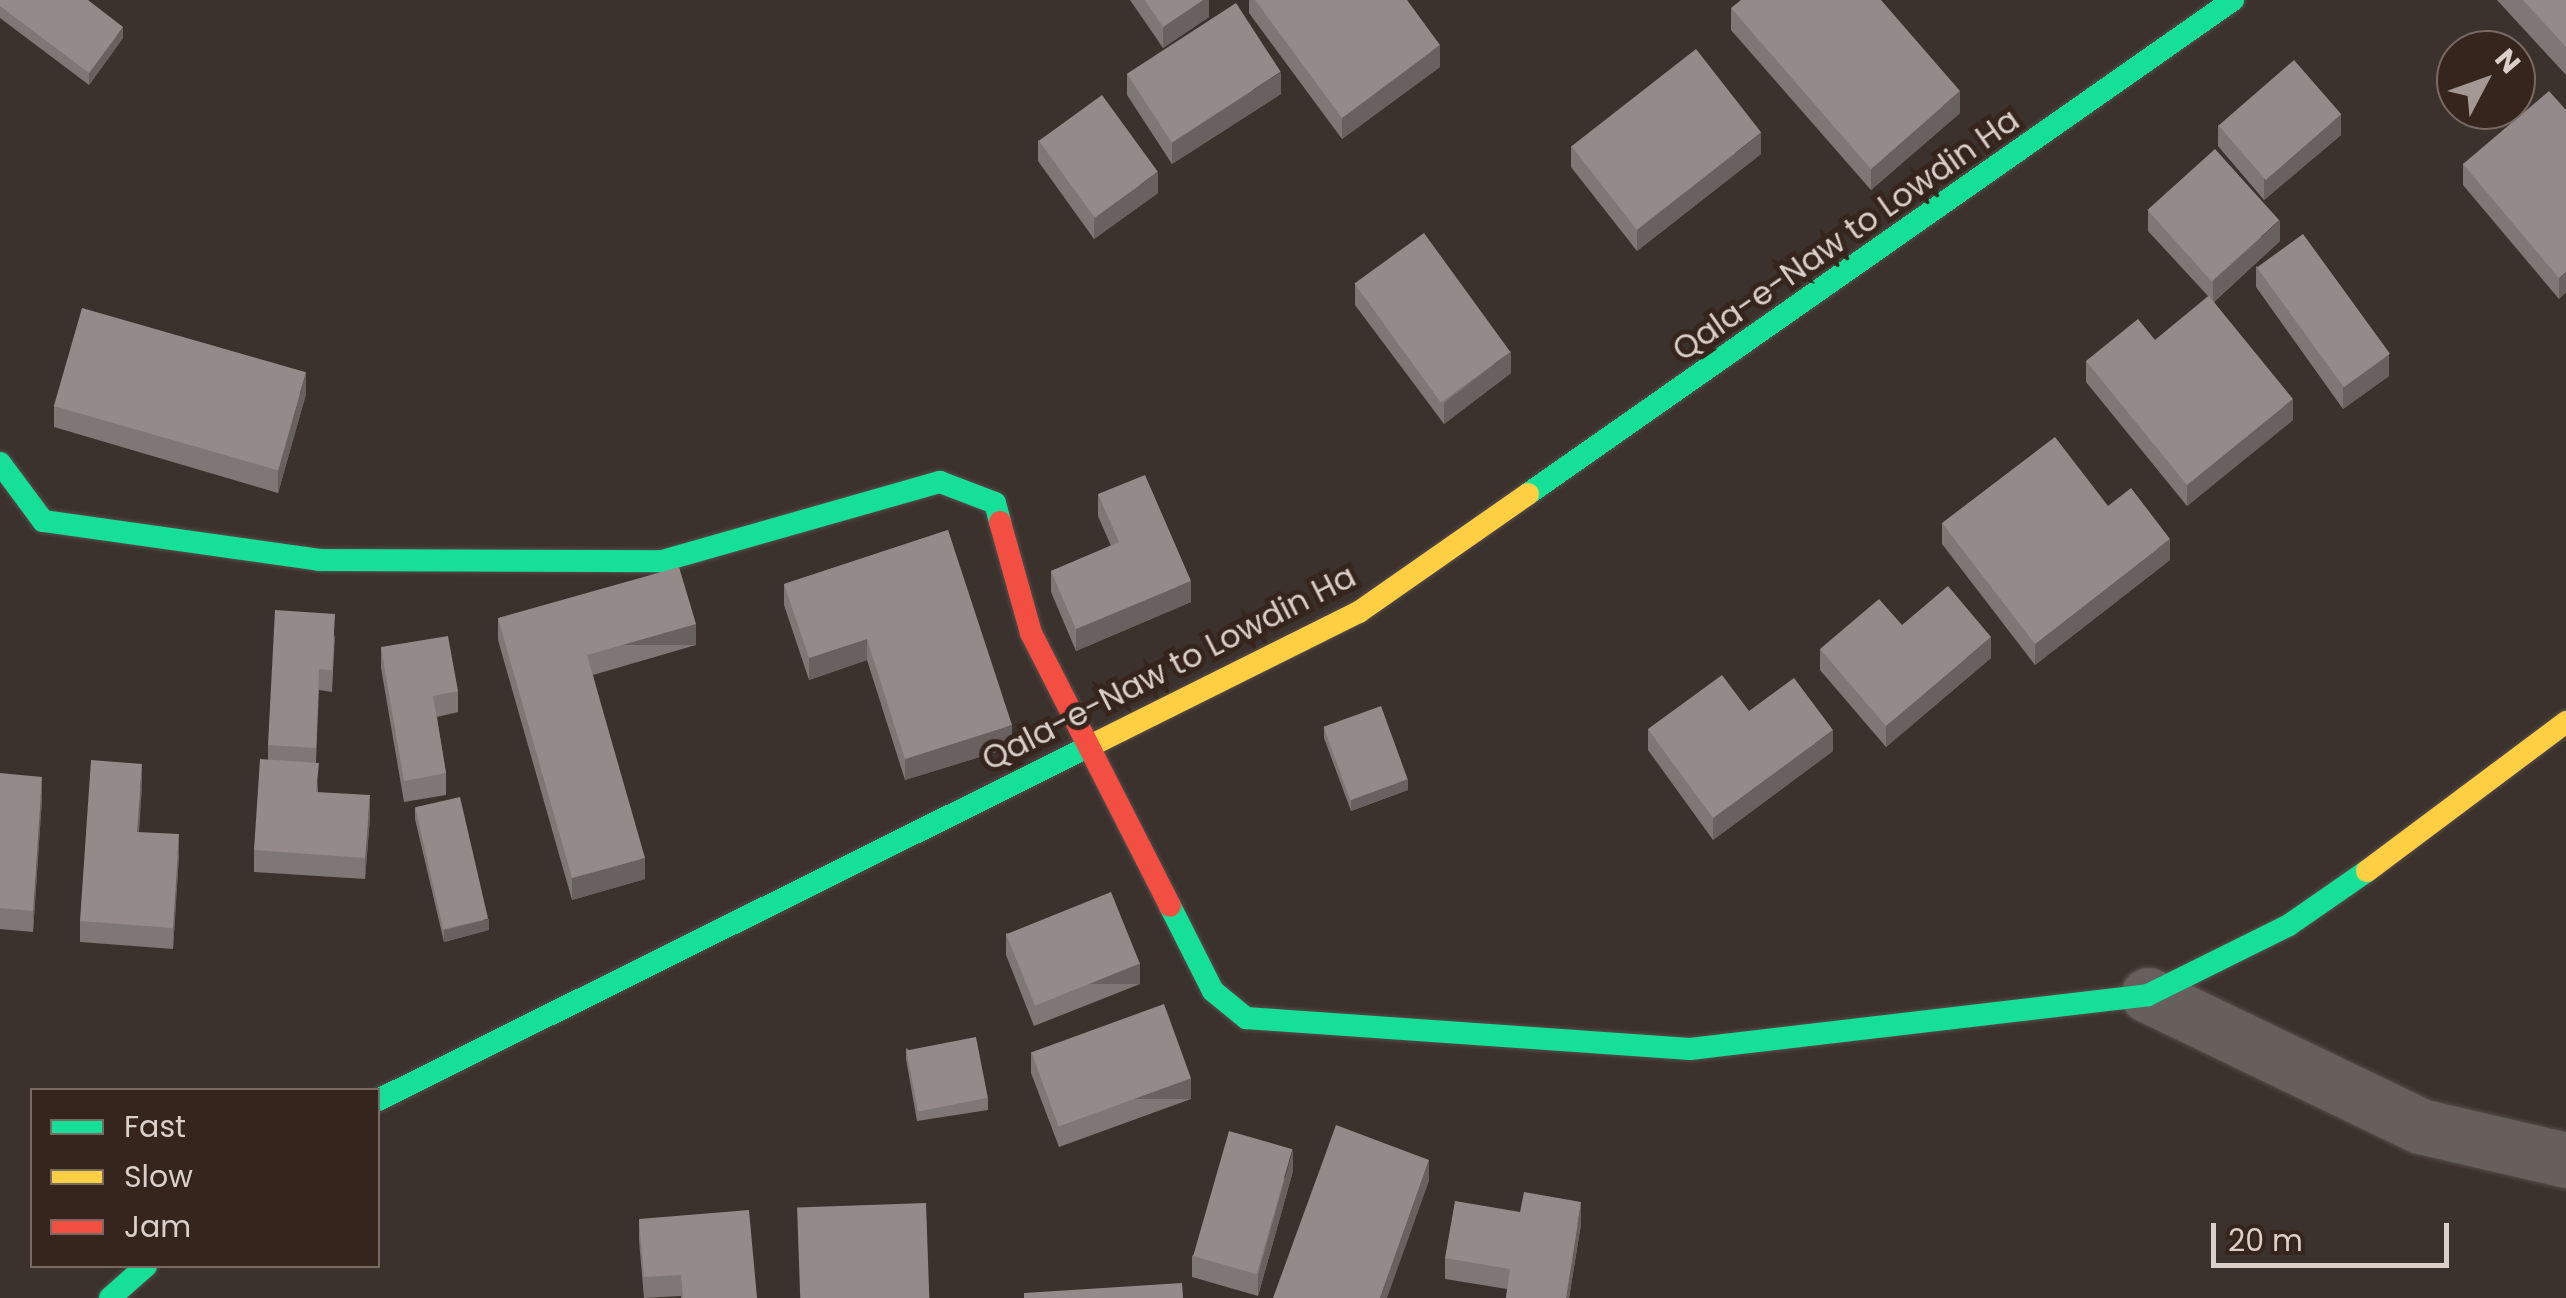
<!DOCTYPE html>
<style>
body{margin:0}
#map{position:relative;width:2566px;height:1298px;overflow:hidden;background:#3b312d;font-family:Poppins,sans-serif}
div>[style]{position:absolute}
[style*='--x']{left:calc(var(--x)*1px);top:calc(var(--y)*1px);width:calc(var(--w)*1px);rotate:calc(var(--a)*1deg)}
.roads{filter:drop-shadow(0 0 2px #564d4a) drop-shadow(0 0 2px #564d4a)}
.street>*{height:55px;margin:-27.5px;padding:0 27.5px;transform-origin:27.5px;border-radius:27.5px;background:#665f5b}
.fast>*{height:22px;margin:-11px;padding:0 11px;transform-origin:11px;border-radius:11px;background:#16e098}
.slow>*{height:22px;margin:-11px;padding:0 11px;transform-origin:11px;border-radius:11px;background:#ffcf43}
.jam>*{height:22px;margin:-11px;padding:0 11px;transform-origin:11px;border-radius:11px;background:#f24e42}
.wall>*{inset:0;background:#7f7776}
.shaded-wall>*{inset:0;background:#686160;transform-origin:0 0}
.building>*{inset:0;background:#948a89;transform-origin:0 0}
span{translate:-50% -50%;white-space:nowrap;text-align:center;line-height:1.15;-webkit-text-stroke:10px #36251d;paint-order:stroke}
.street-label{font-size:32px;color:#dbcfca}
.legend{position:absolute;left:30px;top:1088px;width:350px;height:180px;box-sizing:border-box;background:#36251d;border:2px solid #786962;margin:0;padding:12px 18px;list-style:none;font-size:30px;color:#dbcfca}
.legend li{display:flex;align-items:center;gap:20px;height:50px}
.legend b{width:50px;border:2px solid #786962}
.north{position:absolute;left:2436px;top:30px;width:100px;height:100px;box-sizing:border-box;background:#36251d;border:2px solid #786962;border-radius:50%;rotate:49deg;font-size:28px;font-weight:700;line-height:40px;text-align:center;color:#dbcfca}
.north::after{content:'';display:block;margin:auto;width:35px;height:45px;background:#a39893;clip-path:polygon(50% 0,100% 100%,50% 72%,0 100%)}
.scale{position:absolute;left:2211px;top:1223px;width:238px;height:45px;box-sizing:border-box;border:5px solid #dbcfca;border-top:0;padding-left:12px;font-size:30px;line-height:35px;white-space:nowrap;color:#dbcfca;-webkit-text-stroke:8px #36251d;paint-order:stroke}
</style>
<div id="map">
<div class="roads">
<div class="street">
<i style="--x:2148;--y:995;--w:302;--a:25.7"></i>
<i style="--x:2420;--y:1126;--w:150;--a:13.1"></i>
</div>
<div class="fast">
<i style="--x:0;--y:463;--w:72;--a:53.4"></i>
<i style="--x:43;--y:521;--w:279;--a:8"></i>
<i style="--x:319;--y:560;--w:343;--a:0.2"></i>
<i style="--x:662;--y:561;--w:289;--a:-15.9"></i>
<i style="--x:940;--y:482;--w:59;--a:20.9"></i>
<i style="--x:995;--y:503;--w:20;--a:75"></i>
<i style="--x:1528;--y:494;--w:861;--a:-35.02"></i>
<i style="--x:1170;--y:906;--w:95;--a:63.2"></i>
<i style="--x:1213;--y:991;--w:43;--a:39.3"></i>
<i style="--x:1246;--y:1018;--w:445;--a:4"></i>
<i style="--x:1690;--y:1049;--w:461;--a:-6.7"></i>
<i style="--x:2148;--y:995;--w:157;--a:-26.4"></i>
<i style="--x:2289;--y:925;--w:95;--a:-34.7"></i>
<i style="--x:378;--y:1100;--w:802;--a:-26.44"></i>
<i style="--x:110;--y:1298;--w:48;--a:-41.6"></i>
</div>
<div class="slow">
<i style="--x:1096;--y:743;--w:294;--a:-26.5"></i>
<i style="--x:1359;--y:612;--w:206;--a:-34.9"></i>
<i style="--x:2367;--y:871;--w:249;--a:-36.8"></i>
</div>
<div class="jam">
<i style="--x:1000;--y:522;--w:115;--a:74.4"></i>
<i style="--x:1031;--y:633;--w:306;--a:63"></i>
</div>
</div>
<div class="wall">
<i style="clip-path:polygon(0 0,123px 38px,89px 85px,0 18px)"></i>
<i style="clip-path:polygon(1130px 0,1209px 0,1209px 17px,1163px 48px)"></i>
<i style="clip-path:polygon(1249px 0,1407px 0,1440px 67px,1342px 139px,1249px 13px)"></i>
<i style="clip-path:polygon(2497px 0,2566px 0,2566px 75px)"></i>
<i style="clip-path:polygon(1731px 8px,1960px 113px,1871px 190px,1731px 30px)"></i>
<i style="clip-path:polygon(1127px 74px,1281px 94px,1172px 164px,1127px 95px)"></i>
<i style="clip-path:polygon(2566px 110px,2559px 299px,2463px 185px,2463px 164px)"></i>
<i style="clip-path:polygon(2218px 125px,2341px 135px,2264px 200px,2218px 146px)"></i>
<i style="clip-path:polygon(1038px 140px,1158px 193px,1094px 239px,1038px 161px)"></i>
<i style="clip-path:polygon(1571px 146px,1761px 154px,1637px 251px,1571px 167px)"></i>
<i style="clip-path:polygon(2148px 210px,2280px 241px,2214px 302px,2293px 420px,2187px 506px,2086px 382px,2086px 361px,2155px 340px,2208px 296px,2148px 231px)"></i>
<i style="clip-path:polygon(2256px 266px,2389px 376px,2343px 409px,2256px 287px)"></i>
<i style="clip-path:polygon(1355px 284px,1511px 373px,1444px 424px,1355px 305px)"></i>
<i style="clip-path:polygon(306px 394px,278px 493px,54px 427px,54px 406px)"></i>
<i style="clip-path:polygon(1098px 494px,1191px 602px,1076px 651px,1051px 592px,1051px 571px,1111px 546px,1098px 516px)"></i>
<i style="clip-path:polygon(2108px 506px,2170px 560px,2035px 665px,1942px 544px,1942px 523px)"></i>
<i style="clip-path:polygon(948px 530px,1012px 747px,905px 780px,867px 660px,809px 680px,784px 605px,784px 584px)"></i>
<i style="clip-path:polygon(498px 618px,696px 645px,593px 675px,645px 879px,572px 900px,498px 640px)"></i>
<i style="clip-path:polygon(335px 635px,332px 692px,319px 690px,316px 762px,318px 792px,370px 817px,365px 879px,254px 872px,254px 850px,268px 760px,268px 745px)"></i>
<i style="clip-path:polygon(381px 647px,458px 691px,458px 712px,437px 717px,446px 773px,446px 795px,404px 802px,381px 668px)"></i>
<i style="clip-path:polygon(1820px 649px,1991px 658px,1886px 747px,1820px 670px)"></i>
<i style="clip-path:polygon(1749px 711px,1833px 751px,1713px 840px,1648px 750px,1648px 729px)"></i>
<i style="clip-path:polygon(1324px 727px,1408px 790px,1351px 811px,1324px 738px)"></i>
<i style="clip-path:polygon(0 773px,42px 798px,33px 932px,0 929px)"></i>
<i style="clip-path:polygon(142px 785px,139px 832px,179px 855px,173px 949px,80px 942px,80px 921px)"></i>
<i style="clip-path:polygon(415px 807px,489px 930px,444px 942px,415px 819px)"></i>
<i style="clip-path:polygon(1006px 933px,1140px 984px,1034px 1026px,1006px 955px)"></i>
<i style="clip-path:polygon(906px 1048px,988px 1098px,988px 1110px,917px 1121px,906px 1059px)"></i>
<i style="clip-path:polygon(1031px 1052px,1191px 1099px,1059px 1147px,1031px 1073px)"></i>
<i style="clip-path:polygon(1293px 1171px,1258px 1296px,1192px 1277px,1192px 1256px)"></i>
<i style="clip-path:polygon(639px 1219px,757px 1298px,681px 1298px,681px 1296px,644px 1298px,639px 1240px)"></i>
<i style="clip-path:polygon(1581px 1224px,1569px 1298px,1506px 1298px,1507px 1289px,1445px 1279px,1445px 1258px)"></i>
</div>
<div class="shaded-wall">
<i style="clip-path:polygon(1203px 0,1209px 0,1209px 17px,1163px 48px,1163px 27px)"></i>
<i style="clip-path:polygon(123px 27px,123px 38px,89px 85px,89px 73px)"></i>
<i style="clip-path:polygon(1440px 45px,1440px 67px,1342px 139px,1342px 118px)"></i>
<i style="clip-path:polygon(1281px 72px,1281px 94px,1172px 164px,1172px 143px)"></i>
<i style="clip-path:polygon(1960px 91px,1960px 113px,1871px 190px,1871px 169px)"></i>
<i style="clip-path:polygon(2341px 114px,2341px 135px,2264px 200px,2264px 179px)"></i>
<i style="clip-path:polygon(1761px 133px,1761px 154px,1637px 251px,1637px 230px)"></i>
<i style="clip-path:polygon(1158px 172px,1158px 193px,1094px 239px,1094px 218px)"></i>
<i style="clip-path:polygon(2280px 220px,2280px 241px,2213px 302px,2213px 281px)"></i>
<i style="clip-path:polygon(2566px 272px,2566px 293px,2559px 299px,2559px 278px)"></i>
<i style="clip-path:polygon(1511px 351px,1511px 373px,1444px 424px,1444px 403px)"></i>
<i style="clip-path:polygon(2389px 354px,2389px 376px,2343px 409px,2343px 387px)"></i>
<i style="clip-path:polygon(306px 372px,306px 394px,278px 493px,278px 472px)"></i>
<i style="clip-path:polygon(2293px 399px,2293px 420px,2187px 506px,2187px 485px)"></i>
<i style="clip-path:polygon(2170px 539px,2170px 560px,2035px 665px,2035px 644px)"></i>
<i style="clip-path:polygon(1191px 581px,1191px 602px,1076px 651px,1076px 629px)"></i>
<i style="left:696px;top:624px;width:21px;height:113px;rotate:90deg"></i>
<i style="clip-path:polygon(1991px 637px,1991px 658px,1886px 747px,1886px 726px)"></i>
<i style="clip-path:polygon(867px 639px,867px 660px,809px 680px,809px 658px)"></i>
<i style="clip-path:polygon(1012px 725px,1012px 747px,905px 780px,905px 759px)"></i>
<i style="clip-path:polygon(1833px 730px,1833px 751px,1713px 840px,1713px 818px)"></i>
<i style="clip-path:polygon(142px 764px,142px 785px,137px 853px,137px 832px)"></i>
<i style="clip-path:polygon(42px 777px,42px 798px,33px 932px,33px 911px)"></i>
<i style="clip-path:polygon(1408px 779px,1408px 790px,1351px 811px,1351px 799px)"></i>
<i style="clip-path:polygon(370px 795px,370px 817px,365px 879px,365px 858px)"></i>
<i style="clip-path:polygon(179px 834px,179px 855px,173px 949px,173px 928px)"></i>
<i style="clip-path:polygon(645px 858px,645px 879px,572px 900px,572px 878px)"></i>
<i style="clip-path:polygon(489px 919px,489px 930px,444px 942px,444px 930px)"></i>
<i style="left:1140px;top:963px;width:21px;height:114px;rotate:90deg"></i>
<i style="left:1191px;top:1078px;width:21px;height:140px;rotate:90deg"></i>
<i style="clip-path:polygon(1293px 1149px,1293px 1171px,1258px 1296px,1258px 1275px)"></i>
<i style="clip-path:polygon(1429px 1160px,1429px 1181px,1387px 1298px,1380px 1298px)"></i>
<i style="clip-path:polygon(1581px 1202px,1581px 1224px,1569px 1298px,1566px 1298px)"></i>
</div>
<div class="building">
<i style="clip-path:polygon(0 0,88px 0,123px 27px,89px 73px,0 6px)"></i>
<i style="clip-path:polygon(1145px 0,1203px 0,1163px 27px)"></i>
<i style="clip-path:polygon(1255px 0,1407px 0,1440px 45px,1342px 118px)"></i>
<i style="clip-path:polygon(1741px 0,1881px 0,1960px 91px,1871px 169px,1731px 8px)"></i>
<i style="clip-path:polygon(2523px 0,2566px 0,2566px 47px)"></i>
<i style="left:1236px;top:3px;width:82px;height:130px;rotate:57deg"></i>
<i style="left:1696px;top:49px;width:106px;height:158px;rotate:52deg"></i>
<i style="left:2294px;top:60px;width:72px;height:100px;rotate:49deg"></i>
<i style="clip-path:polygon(2549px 91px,2566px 110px,2566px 272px,2559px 278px,2463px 164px)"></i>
<i style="left:1102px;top:95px;width:95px;height:78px;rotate:54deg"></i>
<i style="left:2215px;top:149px;width:96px;height:91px;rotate:48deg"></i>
<i style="left:1424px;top:233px;width:147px;height:86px;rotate:54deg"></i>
<i style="left:2303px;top:234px;width:148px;height:57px;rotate:54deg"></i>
<i style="clip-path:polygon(2209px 296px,2293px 399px,2187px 485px,2086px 361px,2138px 319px,2155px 340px)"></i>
<i style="left:82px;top:308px;width:233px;height:102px;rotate:16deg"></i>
<i style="clip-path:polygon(2055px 437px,2108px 506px,2131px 488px,2170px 539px,2035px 644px,1942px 523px)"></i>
<i style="clip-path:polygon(1145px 475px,1191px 581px,1076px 629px,1051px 571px,1119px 542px,1098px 494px)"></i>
<i style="clip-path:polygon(948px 530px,1012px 725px,905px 759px,867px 639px,809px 658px,784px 584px)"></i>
<i style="clip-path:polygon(679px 567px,696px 624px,587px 655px,645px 858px,572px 878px,498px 618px)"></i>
<i style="clip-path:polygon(1948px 586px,1991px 637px,1886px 726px,1820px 649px,1879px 599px,1902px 625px)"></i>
<i style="clip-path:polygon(275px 610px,335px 614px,332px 670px,319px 669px,316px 748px,268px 745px)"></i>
<i style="clip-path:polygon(448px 636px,458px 691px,433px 696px,446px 773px,404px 781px,381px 647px)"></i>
<i style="clip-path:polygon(1722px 675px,1749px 711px,1794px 678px,1833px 730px,1713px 818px,1648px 729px)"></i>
<i style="left:1381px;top:706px;width:78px;height:61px;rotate:70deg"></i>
<i style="clip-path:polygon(260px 759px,319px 763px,316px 792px,370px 795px,365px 858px,254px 850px)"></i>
<i style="clip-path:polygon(91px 760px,142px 764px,137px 832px,179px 834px,173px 928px,80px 921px)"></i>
<i style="clip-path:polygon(0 773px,42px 777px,33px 911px,0 908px)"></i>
<i style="left:460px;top:797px;width:125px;height:46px;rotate:77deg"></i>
<i style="left:1111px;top:892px;width:77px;height:113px;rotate:68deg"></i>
<i style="left:1164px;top:1004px;width:79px;height:141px;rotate:70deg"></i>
<i style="left:976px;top:1037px;width:62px;height:71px;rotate:79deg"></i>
<i style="clip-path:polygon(1336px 1125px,1429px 1160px,1380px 1298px,1273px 1298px)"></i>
<i style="left:1229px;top:1131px;width:66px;height:130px;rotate:16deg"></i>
<i style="clip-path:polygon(1524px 1192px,1581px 1202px,1566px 1298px,1506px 1298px,1510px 1269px,1445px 1258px,1455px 1201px,1520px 1212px)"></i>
<i style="left:926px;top:1203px;width:95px;height:129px;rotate:88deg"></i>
<i style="clip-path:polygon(749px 1210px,757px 1298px,683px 1298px,681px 1275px,644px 1277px,639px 1219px)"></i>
<i style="clip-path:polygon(1182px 1283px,1183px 1298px,1024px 1298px,1024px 1293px)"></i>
</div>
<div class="street-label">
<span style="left:1846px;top:235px;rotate:-35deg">Qala-e-Naw to Lowdin Ha</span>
<span style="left:1169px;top:668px;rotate:-27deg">Qala-e-Naw to Lowdin Ha</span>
</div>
<ul class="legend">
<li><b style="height:12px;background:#16e098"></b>Fast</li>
<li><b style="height:12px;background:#ffcf43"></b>Slow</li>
<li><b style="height:12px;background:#f24e42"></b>Jam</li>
</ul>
<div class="north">N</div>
<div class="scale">20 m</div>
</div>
